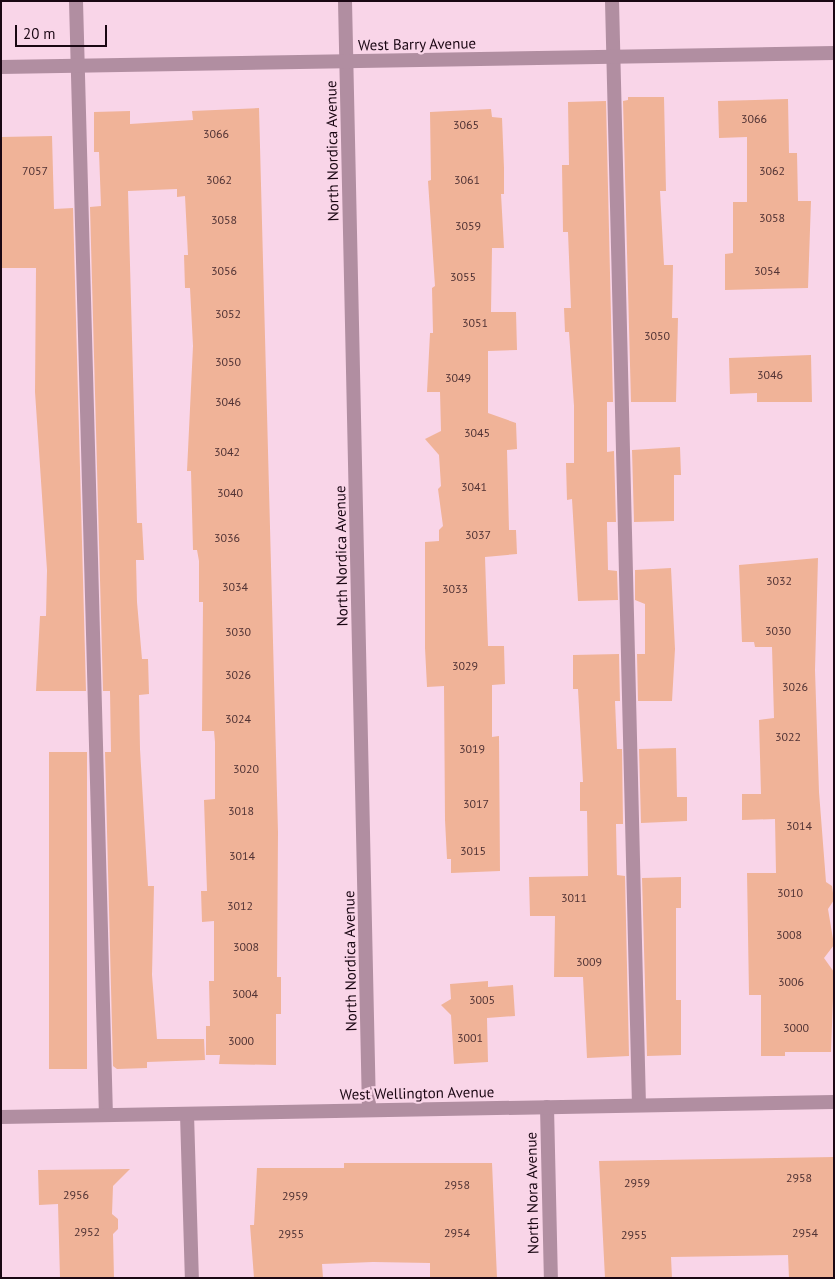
<!DOCTYPE html>
<style>
body{margin:0}
#map{position:relative;width:835px;height:1279px;overflow:hidden;background:#f9d5e8;font-family:"PT Sans",sans-serif}
div>[style]{position:absolute}
[style*='--x']{left:calc(var(--x)*1px);top:calc(var(--y)*1px);width:calc(var(--w)*1px);rotate:calc(var(--a)*1deg)}
.building>*{inset:0;background:#f0b398;transform-origin:0 0}
.service>*{height:14px;margin:-7px;padding:0 7px;transform-origin:7px;border-radius:7px;background:#b18ea1}
.minor>*{height:14px;margin:-7px;padding:0 7px;transform-origin:7px;border-radius:7px;background:#b18ea1}
span{translate:-50% -50%;white-space:nowrap;text-align:center;line-height:1.15;-webkit-text-stroke:4.5px #f9d5e8;paint-order:stroke}
.number-label{font-size:12px;color:#503234}
.number-label span{-webkit-text-stroke-width:0}
.street-label{font-size:15px;color:#1a0713}
.frame{position:absolute;inset:0;border:2px solid #1a0713;pointer-events:none}
.scale{position:absolute;left:15px;top:25px;width:92px;height:22px;box-sizing:border-box;border:2px solid #1a0713;border-top:0;padding-left:6px;font-size:15px;line-height:18px;white-space:nowrap;color:#1a0713;-webkit-text-stroke:4px #f9d5e8;paint-order:stroke}
</style>
<div id="map">
<div class="building">
<i style="clip-path:polygon(628px 97px,664px 97px,666px 191px,660px 191px,664px 265px,673px 265px,672px 318px,678px 318px,676px 402px,631px 402px,623px 101px,628px 100px)"></i>
<i style="clip-path:polygon(788px 99px,789px 153px,797px 153px,798px 201px,811px 201px,808px 288px,725px 290px,725px 254px,733px 253px,733px 202px,747px 202px,747px 137px,719px 138px,718px 101px)"></i>
<i style="clip-path:polygon(606px 101px,613px 402px,607px 402px,607px 452px,614px 451px,616px 522px,607px 522px,608px 570px,617px 571px,618px 600px,578px 601px,572px 499px,567px 500px,566px 463px,574px 463px,574px 406px,569px 332px,565px 332px,564px 308px,571px 308px,568px 232px,563px 232px,562px 165px,569px 165px,568px 102px)"></i>
<i style="clip-path:polygon(259px 108px,278px 832px,277px 977px,281px 977px,281px 1014px,276px 1014px,276px 1065px,219px 1064px,220px 1055px,206px 1055px,206px 1026px,210px 1026px,209px 981px,214px 981px,214px 921px,202px 922px,201px 891px,207px 891px,204px 800px,215px 799px,215px 742px,214px 731px,202px 731px,203px 602px,199px 602px,199px 561px,197px 550px,193px 550px,191px 471px,187px 471px,193px 346px,190px 288px,185px 288px,184px 255px,188px 255px,185px 196px,177px 197px,177px 189px,128px 191px,137px 523px,142px 523px,144px 560px,136px 560px,137px 602px,142px 659px,148px 659px,149px 694px,139px 695px,140px 749px,148px 886px,154px 886px,152px 975px,157px 1039px,204px 1039px,205px 1060px,147px 1062px,147px 1068px,117px 1069px,113px 1066px,105px 752px,111px 752px,110px 691px,103px 691px,90px 207px,101px 206px,99px 152px,94px 152px,94px 112px,130px 111px,130px 124px,193px 120px,192px 111px)"></i>
<i style="clip-path:polygon(491px 109px,492px 117px,502px 118px,504px 168px,504px 194px,501px 194px,504px 248px,492px 248px,491px 312px,516px 312px,517px 350px,488px 351px,488px 413px,516px 423px,517px 449px,507px 450px,509px 530px,516px 530px,517px 554px,485px 557px,488px 646px,504px 646px,505px 684px,492px 685px,492px 737px,499px 736px,500px 871px,451px 873px,451px 859px,447px 859px,445px 820px,444px 686px,427px 687px,425px 648px,425px 542px,439px 541px,439px 530px,443px 526px,438px 489px,441px 486px,439px 455px,425px 439px,441px 431px,440px 392px,427px 392px,430px 333px,433px 333px,432px 288px,435px 286px,428px 181px,431px 180px,430px 112px)"></i>
<i style="clip-path:polygon(52px 136px,54px 209px,73px 208px,86px 691px,36px 691px,40px 616px,46px 616px,47px 570px,35px 392px,36px 268px,1px 268px,1px 137px)"></i>
<i style="clip-path:polygon(811px 355px,812px 402px,757px 402px,757px 393px,730px 394px,729px 358px)"></i>
<i style="clip-path:polygon(680px 447px,681px 475px,674px 475px,674px 521px,634px 522px,632px 450px)"></i>
<i style="clip-path:polygon(818px 558px,815px 670px,819px 792px,826px 882px,832px 886px,834px 900px,828px 909px,834px 945px,824px 958px,834px 972px,831px 1052px,785px 1052px,785px 1056px,761px 1056px,761px 995px,749px 995px,747px 873px,776px 873px,775px 819px,742px 820px,742px 794px,761px 794px,759px 720px,774px 718px,772px 647px,755px 647px,754px 642px,742px 642px,739px 565px)"></i>
<i style="clip-path:polygon(671px 568px,675px 649px,672px 701px,638px 701px,637px 654px,645px 654px,645px 604px,635px 600px,635px 570px)"></i>
<i style="clip-path:polygon(619px 654px,620px 701px,615px 701px,617px 749px,622px 749px,623px 824px,616px 824px,617px 875px,625px 876px,629px 1056px,587px 1058px,583px 977px,554px 977px,555px 916px,530px 916px,529px 877px,588px 876px,587px 811px,580px 811px,580px 782px,583px 782px,578px 689px,573px 689px,573px 655px)"></i>
<i style="clip-path:polygon(676px 748px,677px 797px,687px 797px,687px 821px,641px 823px,639px 749px)"></i>
<i style="left:49px;top:752px;width:38px;height:317px"></i>
<i style="clip-path:polygon(681px 877px,681px 908px,676px 908px,676px 1000px,681px 1000px,681px 1055px,647px 1056px,642px 878px)"></i>
<i style="clip-path:polygon(488px 981px,488px 987px,513px 985px,515px 1016px,487px 1018px,488px 1062px,454px 1064px,451px 1015px,441px 1005px,451px 999px,450px 984px)"></i>
<i style="clip-path:polygon(834px 1157px,834px 1278px,789px 1278px,788px 1255px,671px 1257px,672px 1278px,605px 1278px,599px 1161px)"></i>
<i style="clip-path:polygon(344px 1163px,492px 1163px,497px 1278px,430px 1278px,430px 1263px,373px 1262px,322px 1264px,323px 1278px,254px 1278px,250px 1225px,254px 1225px,257px 1168px,344px 1168px)"></i>
<i style="clip-path:polygon(130px 1169px,113px 1186px,112px 1214px,118px 1219px,118px 1229px,113px 1234px,114px 1278px,60px 1278px,58px 1204px,39px 1205px,38px 1170px)"></i>
</div>
<div class="service">
<i style="--x:76;--y:1;--w:1114;--a:88.46"></i>
<i style="--x:612;--y:1;--w:1104;--a:88.6"></i>
</div>
<div class="minor">
<i style="--x:345;--y:1;--w:1109;--a:88.76"></i>
<i style="--x:1;--y:67;--w:833;--a:-0.96"></i>
<i style="--x:547;--y:1107;--w:171;--a:88.7"></i>
<i style="--x:187;--y:1114;--w:164;--a:88.3"></i>
<i style="--x:1;--y:1117;--w:833;--a:-1.03"></i>
</div>
<div class="number-label">
<span style="left:754px;top:119px">3066</span>
<span style="left:466px;top:125px">3065</span>
<span style="left:216px;top:134px">3066</span>
<span style="left:35px;top:171px">7057</span>
<span style="left:772px;top:171px">3062</span>
<span style="left:219px;top:180px">3062</span>
<span style="left:467px;top:180px">3061</span>
<span style="left:772px;top:218px">3058</span>
<span style="left:224px;top:220px">3058</span>
<span style="left:468px;top:226px">3059</span>
<span style="left:224px;top:271px">3056</span>
<span style="left:767px;top:271px">3054</span>
<span style="left:463px;top:277px">3055</span>
<span style="left:228px;top:314px">3052</span>
<span style="left:475px;top:323px">3051</span>
<span style="left:657px;top:336px">3050</span>
<span style="left:228px;top:362px">3050</span>
<span style="left:770px;top:375px">3046</span>
<span style="left:458px;top:378px">3049</span>
<span style="left:228px;top:402px">3046</span>
<span style="left:477px;top:433px">3045</span>
<span style="left:227px;top:452px">3042</span>
<span style="left:474px;top:487px">3041</span>
<span style="left:230px;top:493px">3040</span>
<span style="left:478px;top:535px">3037</span>
<span style="left:227px;top:538px">3036</span>
<span style="left:779px;top:581px">3032</span>
<span style="left:235px;top:587px">3034</span>
<span style="left:455px;top:589px">3033</span>
<span style="left:778px;top:631px">3030</span>
<span style="left:238px;top:632px">3030</span>
<span style="left:465px;top:666px">3029</span>
<span style="left:238px;top:675px">3026</span>
<span style="left:795px;top:687px">3026</span>
<span style="left:238px;top:719px">3024</span>
<span style="left:788px;top:737px">3022</span>
<span style="left:472px;top:749px">3019</span>
<span style="left:246px;top:769px">3020</span>
<span style="left:476px;top:804px">3017</span>
<span style="left:241px;top:811px">3018</span>
<span style="left:799px;top:826px">3014</span>
<span style="left:473px;top:851px">3015</span>
<span style="left:242px;top:856px">3014</span>
<span style="left:790px;top:893px">3010</span>
<span style="left:574px;top:898px">3011</span>
<span style="left:240px;top:906px">3012</span>
<span style="left:789px;top:935px">3008</span>
<span style="left:246px;top:947px">3008</span>
<span style="left:589px;top:962px">3009</span>
<span style="left:791px;top:982px">3006</span>
<span style="left:245px;top:994px">3004</span>
<span style="left:482px;top:1000px">3005</span>
<span style="left:796px;top:1028px">3000</span>
<span style="left:470px;top:1038px">3001</span>
<span style="left:241px;top:1041px">3000</span>
<span style="left:799px;top:1178px">2958</span>
<span style="left:637px;top:1183px">2959</span>
<span style="left:457px;top:1185px">2958</span>
<span style="left:76px;top:1195px">2956</span>
<span style="left:295px;top:1196px">2959</span>
<span style="left:87px;top:1232px">2952</span>
<span style="left:457px;top:1233px">2954</span>
<span style="left:805px;top:1233px">2954</span>
<span style="left:291px;top:1234px">2955</span>
<span style="left:634px;top:1235px">2955</span>
</div>
<div class="street-label">
<span style="left:417px;top:44px;rotate:-1deg">West Barry Avenue</span>
<span style="left:332px;top:151px;rotate:-91deg">North Nordica Avenue</span>
<span style="left:341px;top:556px;rotate:-91deg">North Nordica Avenue</span>
<span style="left:350px;top:961px;rotate:-91deg">North Nordica Avenue</span>
<span style="left:417px;top:1093px;rotate:-1deg">West Wellington Avenue</span>
<span style="left:532px;top:1193px;rotate:-91deg">North Nora Avenue</span>
</div>
<div class="frame"></div>
<div class="scale">20 m</div>
</div>
